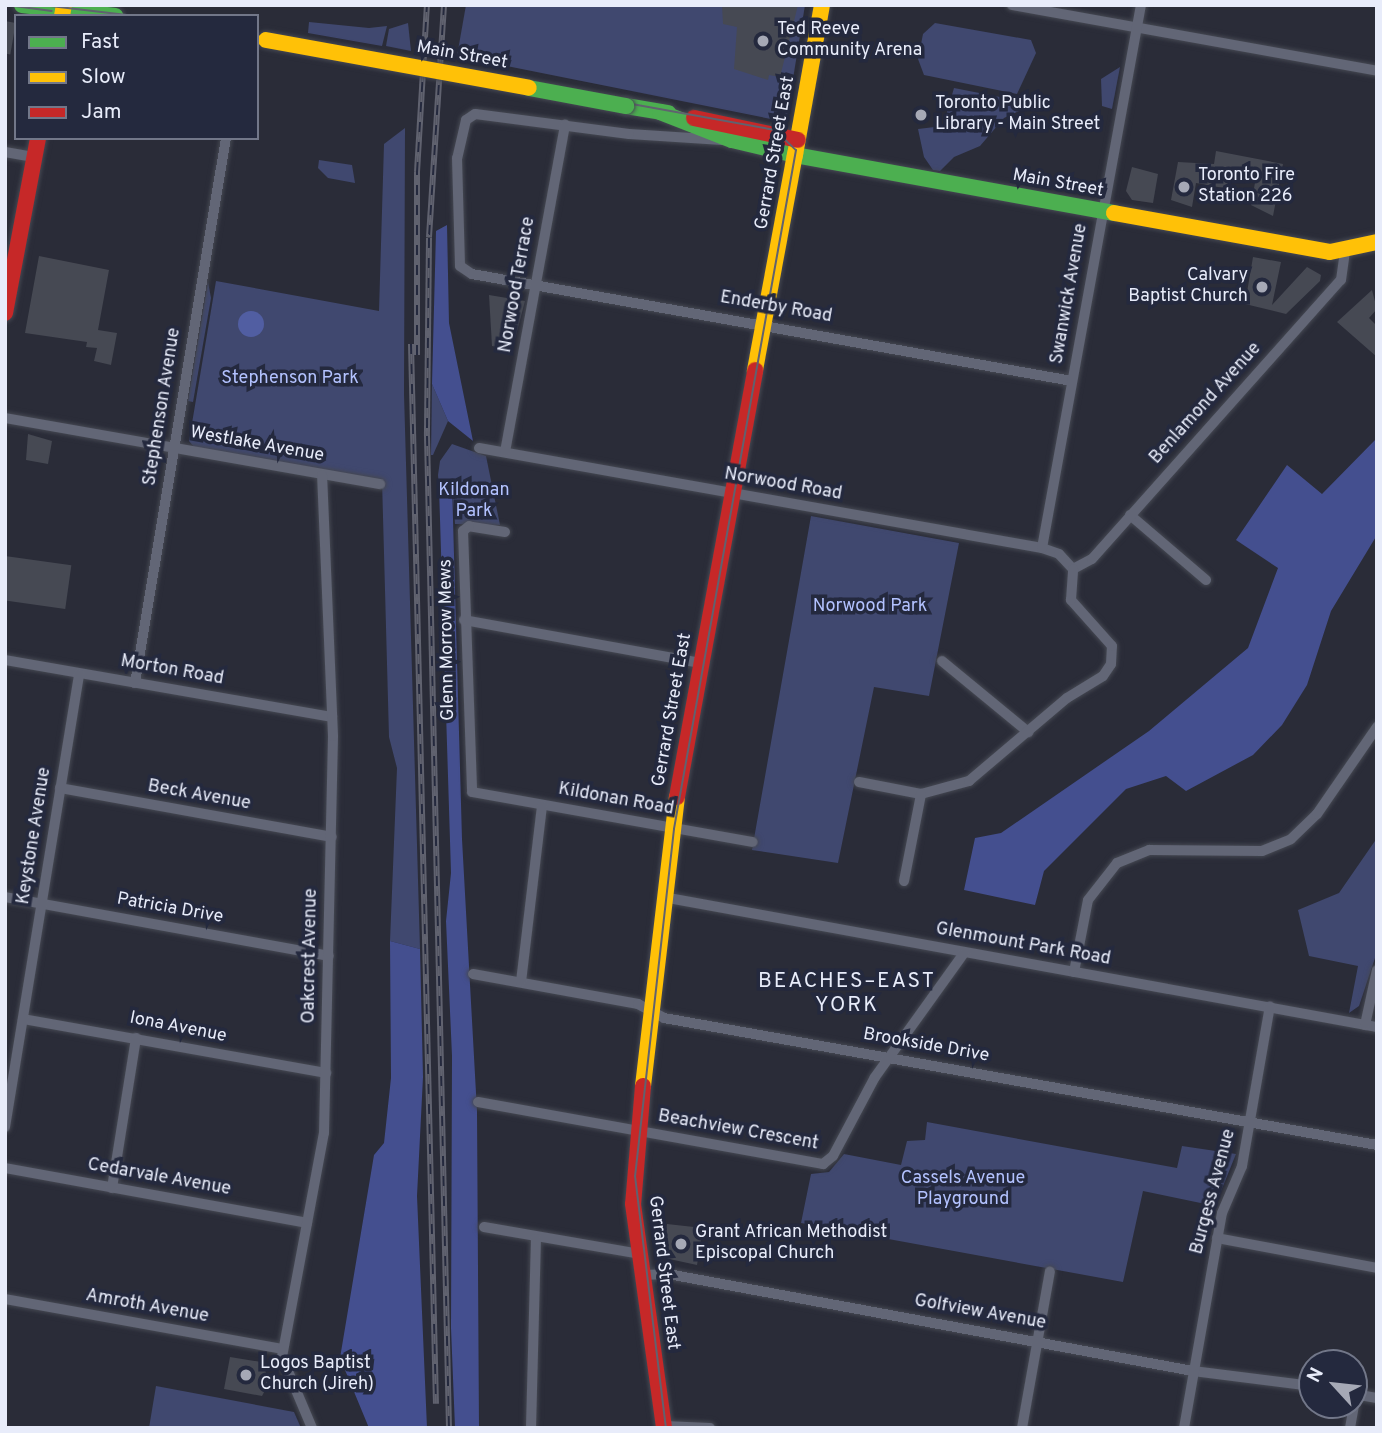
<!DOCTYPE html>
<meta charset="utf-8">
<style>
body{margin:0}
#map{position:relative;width:1382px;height:1433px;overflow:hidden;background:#2a2c38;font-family:Overpass,sans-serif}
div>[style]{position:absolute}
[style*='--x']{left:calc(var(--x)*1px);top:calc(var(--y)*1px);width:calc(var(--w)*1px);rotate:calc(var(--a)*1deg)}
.green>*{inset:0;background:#40486f}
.forest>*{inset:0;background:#444f8f}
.water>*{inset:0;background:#515ea2}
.round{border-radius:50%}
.building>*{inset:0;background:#464953;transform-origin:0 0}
.roads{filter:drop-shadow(0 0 2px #454852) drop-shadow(0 0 2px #454852)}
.street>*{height:10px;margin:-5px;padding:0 5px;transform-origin:5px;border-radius:5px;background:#626676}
.fast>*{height:16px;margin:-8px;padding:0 8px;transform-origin:8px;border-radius:8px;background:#4caf50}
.slow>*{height:16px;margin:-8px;padding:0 8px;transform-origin:8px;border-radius:8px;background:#ffc107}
.jam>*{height:16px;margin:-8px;padding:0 8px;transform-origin:8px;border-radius:8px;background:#c62828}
.tram>*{height:2px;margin:-1px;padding:0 1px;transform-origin:1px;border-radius:1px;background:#60626f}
.rail>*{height:6px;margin-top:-3px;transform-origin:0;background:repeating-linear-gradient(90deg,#24293e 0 10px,#60626f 0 20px);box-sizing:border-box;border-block:2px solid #60626f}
.bridges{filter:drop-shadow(0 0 2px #454852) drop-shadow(0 0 2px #454852)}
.fast-bridge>*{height:16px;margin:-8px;padding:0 8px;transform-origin:8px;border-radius:8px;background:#4caf50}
.slow-bridge>*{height:16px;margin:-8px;padding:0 8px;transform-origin:8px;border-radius:8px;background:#ffc107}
.dots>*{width:19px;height:19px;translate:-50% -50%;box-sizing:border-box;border:4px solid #24293e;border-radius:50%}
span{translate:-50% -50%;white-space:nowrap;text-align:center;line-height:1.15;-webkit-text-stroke:7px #24293e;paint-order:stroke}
.poi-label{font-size:18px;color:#e8ecfa}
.left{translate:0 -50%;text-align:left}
.right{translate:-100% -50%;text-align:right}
.street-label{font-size:18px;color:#e8ecfa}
.park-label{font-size:18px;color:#b3c2ff}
.quarter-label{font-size:21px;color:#e8ecfa;letter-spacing:2px}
.frame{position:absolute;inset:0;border:7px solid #e8ecfa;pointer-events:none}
.legend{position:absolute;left:14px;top:14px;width:245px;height:126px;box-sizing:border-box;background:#24293e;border:2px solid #727789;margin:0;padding:9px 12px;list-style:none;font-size:21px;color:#e8ecfa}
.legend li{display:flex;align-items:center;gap:14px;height:35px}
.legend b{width:35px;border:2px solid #727789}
.north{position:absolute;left:1298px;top:1349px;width:70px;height:70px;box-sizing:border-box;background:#24293e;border:2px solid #727789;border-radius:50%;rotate:297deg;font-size:19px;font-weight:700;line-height:28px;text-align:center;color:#e8ecfa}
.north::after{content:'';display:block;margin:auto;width:24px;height:32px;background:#a6a9b6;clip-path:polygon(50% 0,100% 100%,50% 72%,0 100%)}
</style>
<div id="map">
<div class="green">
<i style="clip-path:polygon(466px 5px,805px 5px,786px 122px,457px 56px)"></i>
<i style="clip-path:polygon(309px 22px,369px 28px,387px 26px,382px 46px,308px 33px)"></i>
<i style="clip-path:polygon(408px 23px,411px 51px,386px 46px,389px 29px)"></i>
<i style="clip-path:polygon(935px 23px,1031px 40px,1036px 53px,1017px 94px,924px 75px,918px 59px,923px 34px)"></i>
<i style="clip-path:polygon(1120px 67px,1112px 109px,1102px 106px,1101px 79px)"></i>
<i style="clip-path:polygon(954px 88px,1015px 100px,1019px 111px,1004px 118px,980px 146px,954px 157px,940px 171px,933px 170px,924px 157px,918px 129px,943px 126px)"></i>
<i style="clip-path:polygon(405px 128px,404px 394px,420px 949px,390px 941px,397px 768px,389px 737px,382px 480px,194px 447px,189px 441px,216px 281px,379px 311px,384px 144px)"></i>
<i style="clip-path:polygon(319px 160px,352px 165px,355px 183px,328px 178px,318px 168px)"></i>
<i style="clip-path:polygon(208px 282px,211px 298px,193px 402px,188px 401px)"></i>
<i style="clip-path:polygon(432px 384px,448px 421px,433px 455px,431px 455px)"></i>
<i style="clip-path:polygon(452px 444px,486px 456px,500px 525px,455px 524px,452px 484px,439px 487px,438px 475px,440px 461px)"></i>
<i style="clip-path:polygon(811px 516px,959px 543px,929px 696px,874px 687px,838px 863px,752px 850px)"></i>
<i style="clip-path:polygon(1377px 838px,1377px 952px,1359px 1006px,1349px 1013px,1358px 966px,1309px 956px,1298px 910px,1339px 893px)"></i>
<i style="clip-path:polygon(927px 1122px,1177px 1168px,1182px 1146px,1236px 1154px,1215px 1206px,1143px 1191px,1123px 1282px,801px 1223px,811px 1174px,829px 1172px,844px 1154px,901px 1165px,907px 1141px,925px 1140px)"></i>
<i style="clip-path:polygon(156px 1386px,294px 1412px,301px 1428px,149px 1428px)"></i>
</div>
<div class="forest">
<i style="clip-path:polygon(447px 225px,449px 323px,473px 441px,448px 421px,432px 384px,436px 231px)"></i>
<i style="clip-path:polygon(1377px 438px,1377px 535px,1331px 611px,1307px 685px,1282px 725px,1253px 755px,1186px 791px,1166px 776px,1126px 789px,1044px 871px,1035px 905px,964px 890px,975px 838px,1001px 833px,1149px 731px,1248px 648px,1278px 568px,1236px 540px,1287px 465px,1322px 494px)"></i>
<i style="clip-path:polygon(452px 483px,462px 839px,477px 1111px,479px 1428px,455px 1428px,451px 1328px,452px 1056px,446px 921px,451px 873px,439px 487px)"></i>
<i style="clip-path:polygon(390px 941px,420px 949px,423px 1077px,417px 1196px,427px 1428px,369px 1428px,340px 1358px,374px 1155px,384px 1143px,391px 1078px)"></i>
</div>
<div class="water">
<i class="round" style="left:238px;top:311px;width:26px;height:26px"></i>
</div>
<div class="building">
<i style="clip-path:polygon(722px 5px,798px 5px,780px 77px,769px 75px,768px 80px,734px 69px,737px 27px,723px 24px)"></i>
<i style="left:5px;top:21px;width:11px;height:32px;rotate:10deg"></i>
<i style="clip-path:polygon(1216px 151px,1283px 164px,1273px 216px,1251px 205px,1256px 177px,1232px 173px,1229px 189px,1196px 183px,1192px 207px,1171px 200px,1178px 162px,1214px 164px)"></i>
<i style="clip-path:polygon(1132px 167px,1158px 174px,1153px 203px,1132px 200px,1126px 191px)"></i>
<i style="clip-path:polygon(39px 256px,109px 270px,98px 330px,117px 333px,111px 365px,94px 361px,97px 348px,86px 347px,87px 342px,25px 333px)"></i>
<i style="clip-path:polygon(1253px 257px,1281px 262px,1272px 305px,1307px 267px,1321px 275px,1320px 281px,1286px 314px,1245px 304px)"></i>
<i style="clip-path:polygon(1372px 290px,1377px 309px,1369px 318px,1377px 326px,1377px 357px,1337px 322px)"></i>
<i style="clip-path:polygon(489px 295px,525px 301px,512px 350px,492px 346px)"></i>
<i style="clip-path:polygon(28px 434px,52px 441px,48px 464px,26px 460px)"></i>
<i style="left:5px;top:556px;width:67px;height:44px;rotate:8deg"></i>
<i style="clip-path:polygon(667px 1224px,703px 1228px,697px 1265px,660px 1257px)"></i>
<i style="clip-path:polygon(230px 1357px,261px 1362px,270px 1381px,262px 1396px,224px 1389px)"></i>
</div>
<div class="roads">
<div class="street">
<i style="--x:1012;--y:5;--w:371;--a:10.2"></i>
<i style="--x:722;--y:140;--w:93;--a:-176.3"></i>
<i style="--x:629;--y:134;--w:155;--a:-172.6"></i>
<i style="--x:475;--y:114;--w:11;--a:146"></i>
<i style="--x:466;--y:120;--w:39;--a:103"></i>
<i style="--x:457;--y:158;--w:108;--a:88.4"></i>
<i style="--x:460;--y:266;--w:14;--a:34"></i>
<i style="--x:472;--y:274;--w:609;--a:10.11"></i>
<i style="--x:5;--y:152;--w:29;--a:10"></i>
<i style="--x:5;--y:418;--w:381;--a:10"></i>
<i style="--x:479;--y:448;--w:572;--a:10.07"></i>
<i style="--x:1042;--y:548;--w:18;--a:19"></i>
<i style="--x:1059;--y:554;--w:21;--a:47"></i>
<i style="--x:505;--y:452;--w:333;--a:-79.6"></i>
<i style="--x:1130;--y:515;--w:100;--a:40.5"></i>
<i style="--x:505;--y:532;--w:36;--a:-171"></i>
<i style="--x:469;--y:526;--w:8;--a:140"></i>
<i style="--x:463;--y:531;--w:261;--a:88"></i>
<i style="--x:472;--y:792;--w:285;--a:10.1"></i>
<i style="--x:1042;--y:548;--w:552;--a:-79.67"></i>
<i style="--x:1073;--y:569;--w:21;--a:-28"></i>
<i style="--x:1092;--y:559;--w:374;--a:-48.3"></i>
<i style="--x:1341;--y:280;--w:30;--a:-82"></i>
<i style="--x:464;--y:620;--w:241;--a:10.3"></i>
<i style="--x:5;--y:660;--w:332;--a:9.9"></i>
<i style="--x:942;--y:661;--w:112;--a:39.5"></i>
<i style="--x:135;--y:683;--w:553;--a:-80.52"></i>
<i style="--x:859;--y:782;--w:63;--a:11"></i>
<i style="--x:921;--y:794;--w:50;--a:-15.2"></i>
<i style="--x:969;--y:781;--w:128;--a:-40.3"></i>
<i style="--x:1067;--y:698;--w:42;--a:-31.4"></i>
<i style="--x:1103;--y:676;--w:14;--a:-56"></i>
<i style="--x:1111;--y:664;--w:18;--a:-87"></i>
<i style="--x:1112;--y:646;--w:62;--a:-131.7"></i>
<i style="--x:1071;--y:600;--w:31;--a:-86"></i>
<i style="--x:60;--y:788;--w:276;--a:10.2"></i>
<i style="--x:904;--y:881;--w:89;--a:-78.9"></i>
<i style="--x:5;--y:897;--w:329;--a:10.3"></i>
<i style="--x:663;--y:897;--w:726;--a:10.32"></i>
<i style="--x:1074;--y:972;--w:73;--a:-79"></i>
<i style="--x:1088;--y:900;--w:47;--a:-51.9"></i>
<i style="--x:1117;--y:863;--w:35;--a:-22"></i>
<i style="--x:1149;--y:850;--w:113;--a:0.5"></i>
<i style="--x:1262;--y:851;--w:31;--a:-22"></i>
<i style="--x:1291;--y:839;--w:36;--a:-44"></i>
<i style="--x:1317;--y:814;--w:106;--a:-55.4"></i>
<i style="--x:473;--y:974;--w:168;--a:10.3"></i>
<i style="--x:638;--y:1004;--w:30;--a:28"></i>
<i style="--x:664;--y:1018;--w:724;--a:10.1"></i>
<i style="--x:521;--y:982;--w:178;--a:-83.2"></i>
<i style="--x:23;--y:1019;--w:308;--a:10.1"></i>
<i style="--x:1365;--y:1025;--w:56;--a:-77.7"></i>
<i style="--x:478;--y:1102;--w:351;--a:10.2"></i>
<i style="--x:823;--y:1164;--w:13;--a:-39"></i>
<i style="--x:833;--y:1156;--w:89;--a:-62"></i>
<i style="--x:875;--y:1077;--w:153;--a:-54.3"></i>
<i style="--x:5;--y:1127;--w:459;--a:-80.7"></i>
<i style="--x:5;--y:1168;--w:307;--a:10.3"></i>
<i style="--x:112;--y:1188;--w:152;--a:-80.9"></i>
<i style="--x:484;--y:1227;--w:158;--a:9.8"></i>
<i style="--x:1217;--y:1238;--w:163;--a:10.6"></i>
<i style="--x:643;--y:1275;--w:25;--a:-2"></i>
<i style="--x:668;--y:1274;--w:534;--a:10.47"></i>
<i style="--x:1193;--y:1371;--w:120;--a:7.2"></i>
<i style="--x:5;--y:1299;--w:282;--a:10.2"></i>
<i style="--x:1354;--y:1394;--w:23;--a:10"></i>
<i style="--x:664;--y:1426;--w:46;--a:2.5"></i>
<i style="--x:312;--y:1428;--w:77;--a:-112.9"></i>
<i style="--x:282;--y:1357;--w:228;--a:-79.4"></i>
<i style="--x:324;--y:1133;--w:397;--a:-88.7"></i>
<i style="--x:333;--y:736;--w:261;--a:-92.4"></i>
<i style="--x:531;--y:1428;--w:189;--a:-88.5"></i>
<i style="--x:1022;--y:1428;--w:159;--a:-79.9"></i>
<i style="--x:1184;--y:1428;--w:218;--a:-80"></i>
<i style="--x:1222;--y:1213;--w:51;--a:-66.9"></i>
<i style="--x:1242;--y:1166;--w:162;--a:-80.1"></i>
<i style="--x:1350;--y:1428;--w:23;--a:-80"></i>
</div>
<div class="fast">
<i style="--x:22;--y:5;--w:94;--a:6.7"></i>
<i style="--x:626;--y:106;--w:43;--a:9.5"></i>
<i style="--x:660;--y:112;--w:77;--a:21.3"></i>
<i style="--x:732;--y:140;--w:65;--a:13.4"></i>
<i style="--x:795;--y:155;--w:324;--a:10.3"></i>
</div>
<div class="slow">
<i style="--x:62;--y:16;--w:11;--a:-80"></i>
<i style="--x:795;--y:155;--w:152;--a:-79.8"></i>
<i style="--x:1114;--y:213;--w:219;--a:10.2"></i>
<i style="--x:1330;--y:252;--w:48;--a:-12"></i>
<i style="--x:755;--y:370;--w:219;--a:-79.5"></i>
<i style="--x:643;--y:1086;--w:291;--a:-83.3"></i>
</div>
<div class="jam">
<i style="--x:694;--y:118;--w:106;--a:11.9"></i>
<i style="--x:5;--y:313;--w:178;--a:-79.3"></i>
<i style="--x:677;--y:797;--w:434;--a:-79.6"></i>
<i style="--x:643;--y:1086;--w:118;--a:94.8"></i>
<i style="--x:633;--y:1204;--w:226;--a:82.1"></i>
</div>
</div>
<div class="tram">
<i style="--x:7;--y:5;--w:45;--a:7.6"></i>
<i style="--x:42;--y:5;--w:94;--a:6.7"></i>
<i style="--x:257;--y:36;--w:526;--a:10.29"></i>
<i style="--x:775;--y:130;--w:29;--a:44"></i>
<i style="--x:796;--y:150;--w:690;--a:100.19"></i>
<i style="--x:674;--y:829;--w:349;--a:96.4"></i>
<i style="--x:635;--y:1176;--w:254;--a:83"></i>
</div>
<div class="rail">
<i style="--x:444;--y:5;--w:233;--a:93.7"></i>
<i style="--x:429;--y:238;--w:198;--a:90.6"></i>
<i style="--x:427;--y:436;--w:992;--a:88.73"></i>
<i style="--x:411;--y:344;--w:1060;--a:88.65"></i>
<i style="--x:417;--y:355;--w:183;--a:-90"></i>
<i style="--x:417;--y:172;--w:167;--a:-86.6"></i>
</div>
<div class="bridges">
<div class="fast-bridge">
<i style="--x:529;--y:88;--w:99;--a:10.5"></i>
</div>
<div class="slow-bridge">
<i style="--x:266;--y:40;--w:267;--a:10.3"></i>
</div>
</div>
<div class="dots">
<i style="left:763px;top:41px;background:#a6a9b6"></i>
<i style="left:921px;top:115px;background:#a6a9b6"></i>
<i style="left:1184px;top:187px;background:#a6a9b6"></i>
<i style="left:1262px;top:287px;background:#a6a9b6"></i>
<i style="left:681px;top:1244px;background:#a6a9b6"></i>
<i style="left:246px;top:1375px;background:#a6a9b6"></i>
</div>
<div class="poi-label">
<span class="left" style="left:777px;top:41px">Ted Reeve<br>Community Arena</span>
<span class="left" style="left:935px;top:115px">Toronto Public<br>Library - Main Street</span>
<span class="left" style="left:1198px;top:187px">Toronto Fire<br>Station 226</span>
<span class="right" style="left:1248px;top:287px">Calvary<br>Baptist Church</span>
<span class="left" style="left:695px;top:1244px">Grant African Methodist<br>Episcopal Church</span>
<span class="left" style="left:260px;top:1375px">Logos Baptist<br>Church (Jireh)</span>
</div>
<div class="street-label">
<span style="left:462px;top:56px;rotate:10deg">Main Street</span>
<span style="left:776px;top:153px;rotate:-80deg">Gerrard Street East</span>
<span style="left:1058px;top:184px;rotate:10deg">Main Street</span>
<span style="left:518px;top:285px;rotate:-80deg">Norwood Terrace</span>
<span style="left:1070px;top:294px;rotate:-80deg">Swanwick Avenue</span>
<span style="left:776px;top:308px;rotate:10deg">Enderby Road</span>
<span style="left:1206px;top:404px;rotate:-48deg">Benlamond Avenue</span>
<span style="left:163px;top:407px;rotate:-81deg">Stephenson Avenue</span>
<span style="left:257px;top:445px;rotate:10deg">Westlake Avenue</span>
<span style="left:783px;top:485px;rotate:10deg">Norwood Road</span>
<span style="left:448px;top:640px;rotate:-91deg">Glenn Morrow Mews</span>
<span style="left:172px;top:671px;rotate:10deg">Morton Road</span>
<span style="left:673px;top:710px;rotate:-80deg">Gerrard Street East</span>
<span style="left:199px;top:796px;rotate:10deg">Beck Avenue</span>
<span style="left:616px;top:800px;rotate:10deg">Kildonan Road</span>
<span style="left:35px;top:836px;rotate:-81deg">Keystone Avenue</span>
<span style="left:170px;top:909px;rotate:10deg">Patricia Drive</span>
<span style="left:1023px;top:945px;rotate:10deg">Glenmount Park Road</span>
<span style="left:311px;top:956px;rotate:-89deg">Oakcrest Avenue</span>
<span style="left:178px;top:1028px;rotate:11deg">Iona Avenue</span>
<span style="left:926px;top:1046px;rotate:10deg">Brookside Drive</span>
<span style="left:738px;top:1131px;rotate:10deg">Beachview Crescent</span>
<span style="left:159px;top:1178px;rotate:10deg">Cedarvale Avenue</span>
<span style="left:1214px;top:1192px;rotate:-75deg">Burgess Avenue</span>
<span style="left:663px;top:1273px;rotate:83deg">Gerrard Street East</span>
<span style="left:147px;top:1307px;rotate:10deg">Amroth Avenue</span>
<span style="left:980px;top:1313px;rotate:10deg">Golfview Avenue</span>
</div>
<div class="park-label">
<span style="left:290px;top:379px">Stephenson Park</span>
<span style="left:474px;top:502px">Kildonan<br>Park</span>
<span style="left:870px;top:607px">Norwood Park</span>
<span style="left:963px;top:1190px">Cassels Avenue<br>Playground</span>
</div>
<div class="quarter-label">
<span style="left:847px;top:994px">BEACHES–EAST<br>YORK</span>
</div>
<div class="frame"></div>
<ul class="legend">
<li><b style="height:9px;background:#4caf50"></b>Fast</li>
<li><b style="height:9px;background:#ffc107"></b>Slow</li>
<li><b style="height:9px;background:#c62828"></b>Jam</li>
</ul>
<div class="north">N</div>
</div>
